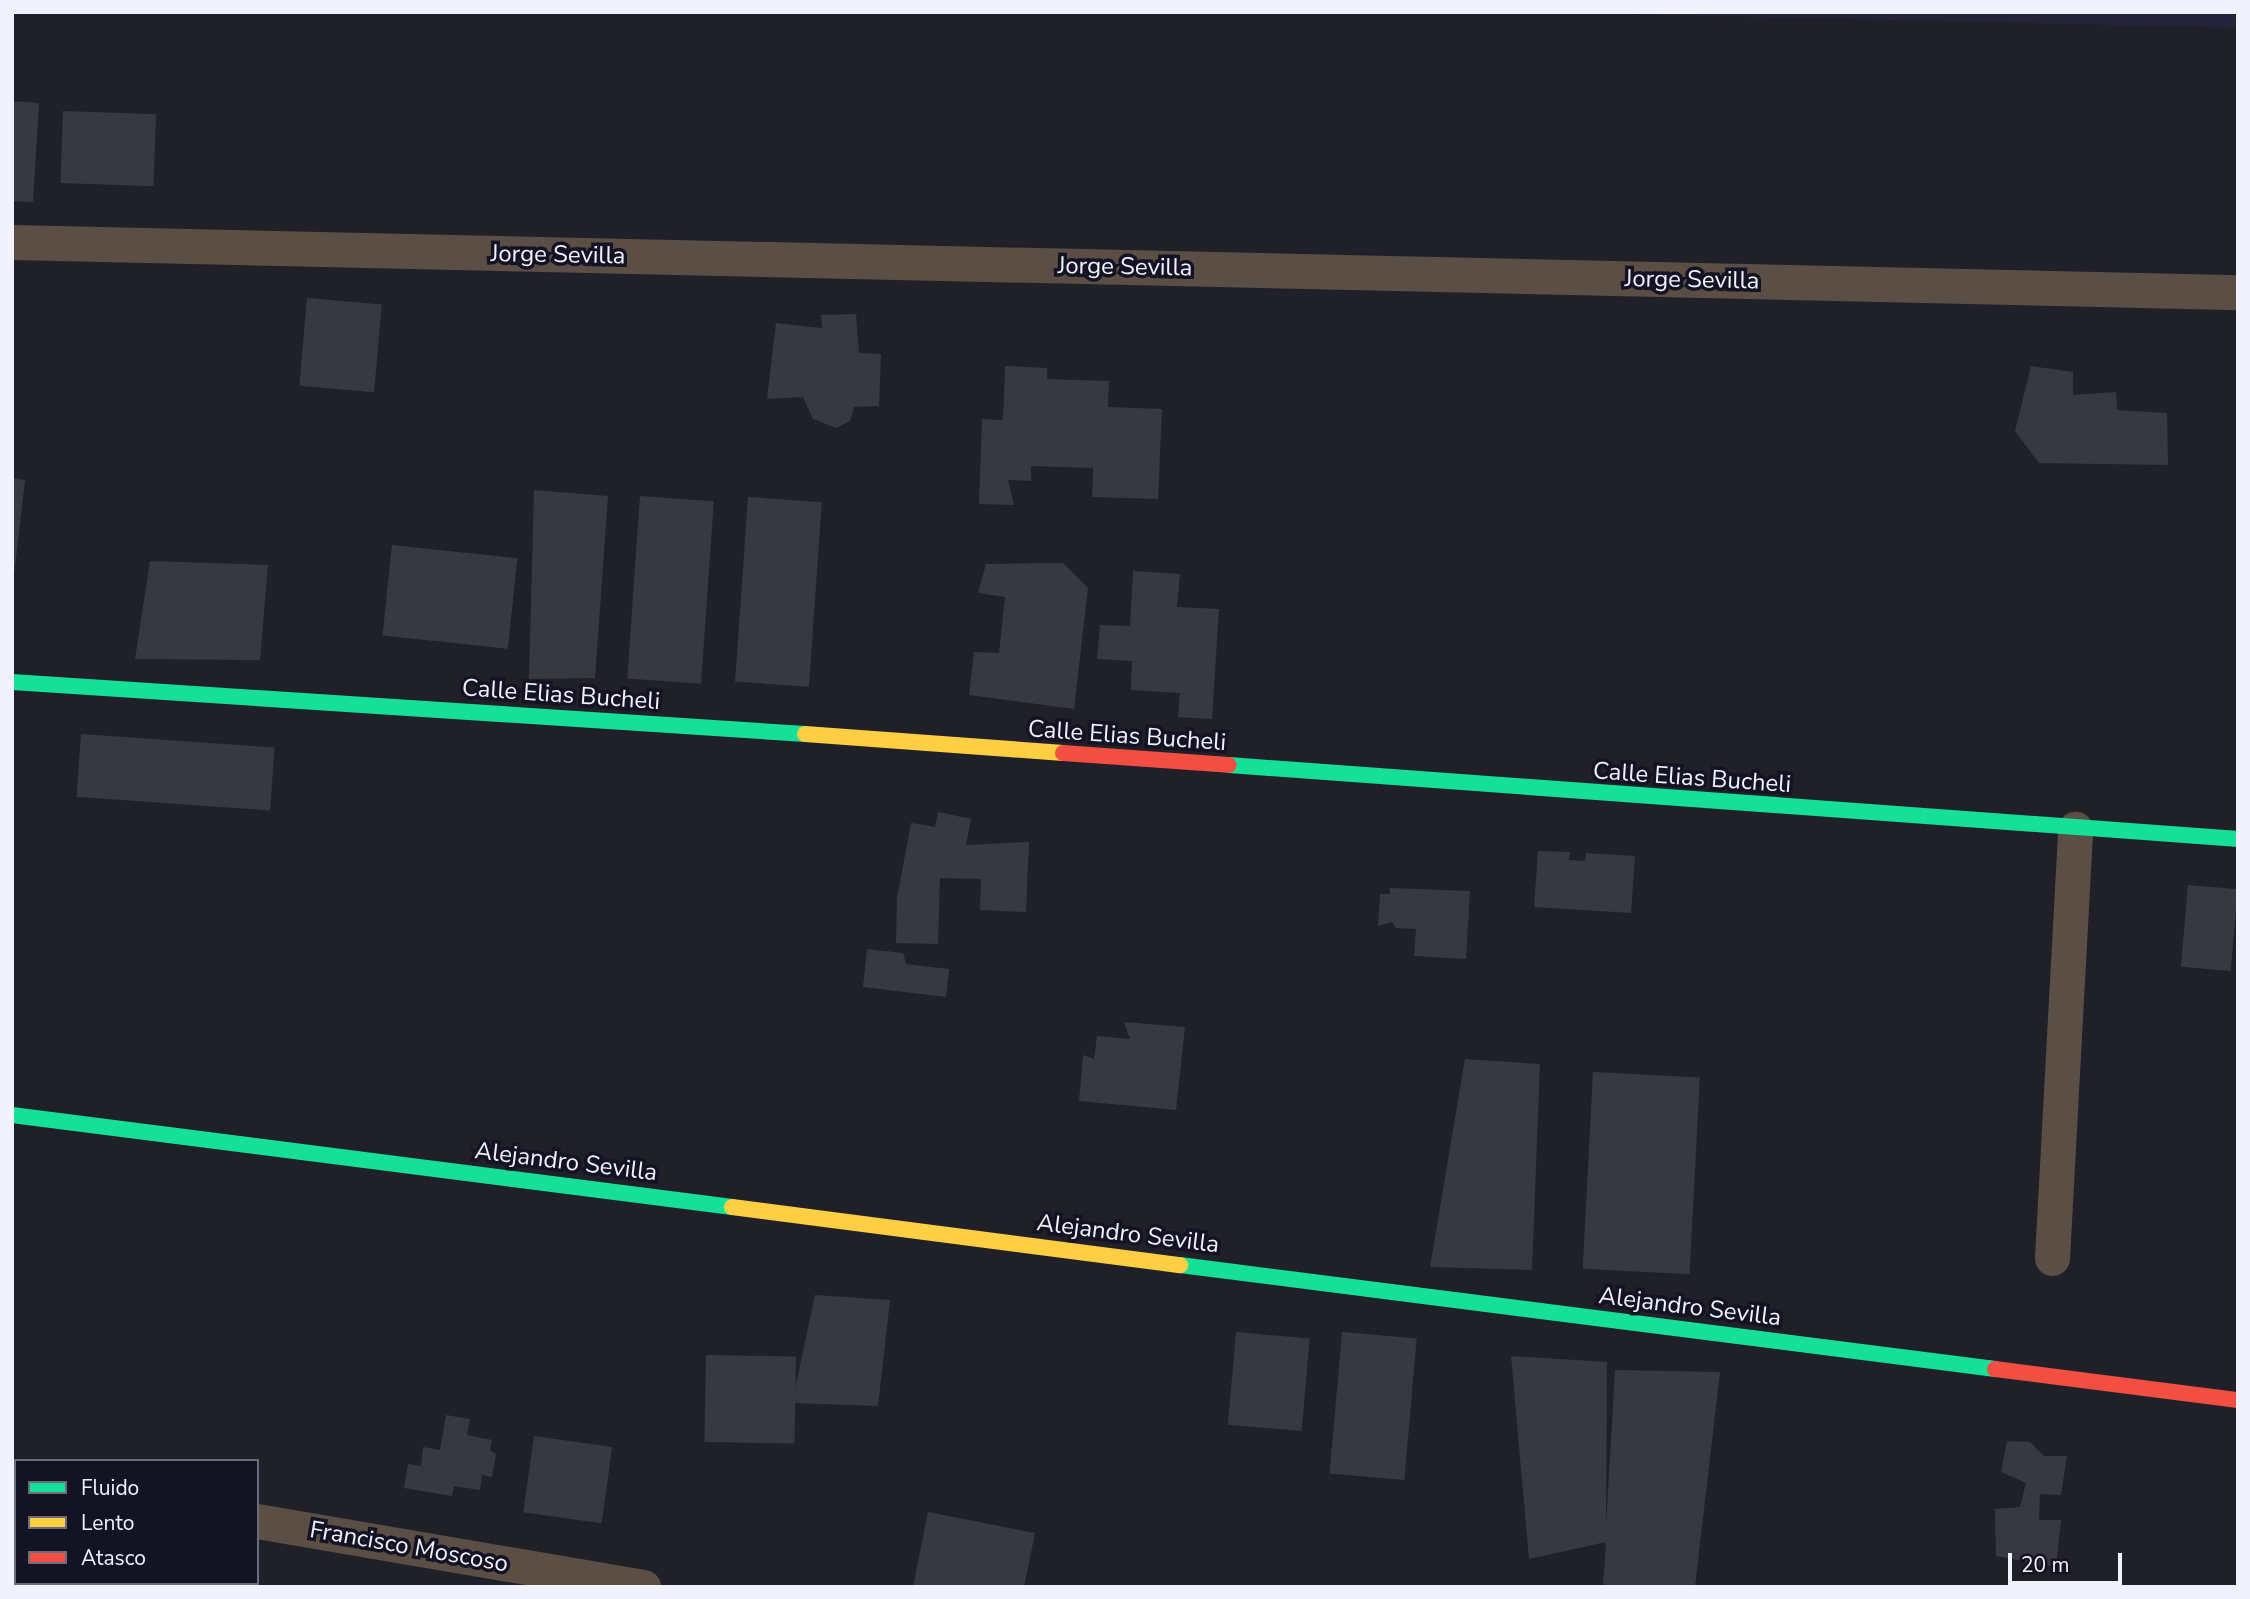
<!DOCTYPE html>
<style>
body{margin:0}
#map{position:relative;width:2250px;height:1599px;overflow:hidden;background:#202029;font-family:"Nunito Sans",sans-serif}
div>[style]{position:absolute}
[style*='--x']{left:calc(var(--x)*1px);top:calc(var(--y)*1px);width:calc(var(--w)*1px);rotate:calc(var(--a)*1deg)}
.built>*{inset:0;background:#242339}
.building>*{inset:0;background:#383840;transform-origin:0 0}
.street>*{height:35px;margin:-17.5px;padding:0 17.5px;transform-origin:17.5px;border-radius:17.5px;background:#5a4e45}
.fast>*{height:16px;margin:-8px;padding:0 8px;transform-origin:8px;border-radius:8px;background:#16e098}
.slow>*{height:16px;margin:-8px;padding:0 8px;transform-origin:8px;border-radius:8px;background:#ffcf43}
.jam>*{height:16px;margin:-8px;padding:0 8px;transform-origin:8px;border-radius:8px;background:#f24e42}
span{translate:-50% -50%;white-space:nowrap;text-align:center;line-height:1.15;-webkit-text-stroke:7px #141323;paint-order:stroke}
.street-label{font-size:24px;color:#f2f2fe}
.frame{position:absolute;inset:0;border:14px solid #f2f2fe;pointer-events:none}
.legend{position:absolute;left:14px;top:1459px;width:245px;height:126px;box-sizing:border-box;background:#141323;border:2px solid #6d6c7b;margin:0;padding:9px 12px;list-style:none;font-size:21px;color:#f2f2fe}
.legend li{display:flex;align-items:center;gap:14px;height:35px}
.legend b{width:35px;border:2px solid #6d6c7b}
.scale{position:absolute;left:2008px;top:1553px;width:114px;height:32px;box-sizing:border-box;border:4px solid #f2f2fe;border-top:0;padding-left:9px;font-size:21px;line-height:24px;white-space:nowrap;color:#f2f2fe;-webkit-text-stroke:5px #141323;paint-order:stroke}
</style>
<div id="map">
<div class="built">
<i style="clip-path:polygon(1543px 12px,2238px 12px,2238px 28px)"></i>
</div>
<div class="building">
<i style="clip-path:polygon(12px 101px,39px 103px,33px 202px,12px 201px)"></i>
<i style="left:63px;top:111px;width:93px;height:72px;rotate:2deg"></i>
<i style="left:307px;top:298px;width:75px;height:88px;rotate:5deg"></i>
<i style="clip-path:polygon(856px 314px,859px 353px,881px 354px,879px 406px,854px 407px,850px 421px,836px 428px,813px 419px,803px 397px,767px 399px,776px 323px,822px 328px,821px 315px)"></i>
<i style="clip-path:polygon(1005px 366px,1047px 368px,1047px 379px,1109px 381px,1108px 407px,1162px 409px,1158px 499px,1092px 497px,1093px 468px,1031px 466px,1031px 481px,1008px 480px,1014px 505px,979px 504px,982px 419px,1003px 420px)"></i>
<i style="clip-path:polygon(2031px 366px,2073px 372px,2073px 395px,2116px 392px,2117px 410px,2167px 413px,2168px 465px,2039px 463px,2015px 431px)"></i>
<i style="clip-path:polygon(12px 478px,25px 480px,14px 575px,12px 575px)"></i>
<i style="clip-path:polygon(534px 490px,608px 496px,595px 678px,529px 679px)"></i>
<i style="left:640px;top:496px;width:74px;height:183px;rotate:4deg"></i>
<i style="left:748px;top:497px;width:74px;height:185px;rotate:4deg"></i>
<i style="left:392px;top:545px;width:126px;height:91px;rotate:6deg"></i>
<i style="clip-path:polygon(150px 561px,268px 565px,260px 660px,135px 659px)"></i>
<i style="clip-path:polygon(1063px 563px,1088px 588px,1074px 709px,969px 695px,974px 652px,999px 653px,1005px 597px,978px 593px,986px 564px)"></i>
<i style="clip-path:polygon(1133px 571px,1180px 574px,1177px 607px,1219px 609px,1212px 719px,1178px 717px,1180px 693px,1131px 690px,1132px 661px,1097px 659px,1100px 625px,1130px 626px)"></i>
<i style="left:81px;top:734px;width:194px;height:63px;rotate:4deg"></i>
<i style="clip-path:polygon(938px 812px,971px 819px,966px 845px,1029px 842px,1026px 912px,980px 910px,981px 879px,940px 878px,938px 944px,896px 943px,897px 898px,911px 823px,935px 827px)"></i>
<i style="clip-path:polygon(1538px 851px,1570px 852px,1569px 860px,1585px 861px,1586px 853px,1635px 856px,1631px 913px,1534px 907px)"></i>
<i style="left:2188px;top:885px;width:50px;height:82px;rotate:5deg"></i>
<i style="clip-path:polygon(1390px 888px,1470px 891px,1466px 959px,1414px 956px,1416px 929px,1396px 928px,1392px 922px,1378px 926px,1380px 894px,1390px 894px)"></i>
<i style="clip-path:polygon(867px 949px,903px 953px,906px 964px,949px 969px,946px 997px,863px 987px)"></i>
<i style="clip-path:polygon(1124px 1022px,1185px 1027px,1176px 1110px,1079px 1101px,1083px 1055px,1094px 1059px,1097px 1036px,1130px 1039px)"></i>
<i style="clip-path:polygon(1465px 1059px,1540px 1064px,1532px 1270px,1430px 1267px)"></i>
<i style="left:1593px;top:1072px;width:107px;height:197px;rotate:3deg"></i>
<i style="clip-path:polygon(815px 1295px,890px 1300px,878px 1406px,792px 1403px)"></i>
<i style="left:1236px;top:1332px;width:74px;height:93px;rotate:5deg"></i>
<i style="left:1342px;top:1332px;width:75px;height:142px;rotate:5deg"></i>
<i style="left:706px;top:1355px;width:90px;height:87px;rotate:1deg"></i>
<i style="clip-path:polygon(1511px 1356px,1607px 1362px,1606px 1526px,1615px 1370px,1720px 1372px,1695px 1587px,1603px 1587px,1606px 1542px,1529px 1559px)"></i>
<i style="clip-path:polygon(446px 1415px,470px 1419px,467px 1435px,492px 1440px,490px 1450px,496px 1454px,492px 1477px,482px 1475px,480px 1490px,454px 1486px,452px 1496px,404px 1488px,408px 1464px,421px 1466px,423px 1447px,440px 1450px)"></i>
<i style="left:534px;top:1436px;width:79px;height:77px;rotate:8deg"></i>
<i style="clip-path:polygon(2007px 1441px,2030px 1442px,2044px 1456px,2067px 1456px,2061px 1495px,2040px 1494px,2039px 1520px,2061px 1520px,2056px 1567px,1996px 1556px,1995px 1509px,2020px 1507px,2026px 1483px,2001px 1472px)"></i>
<i style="clip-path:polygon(928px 1512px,1035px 1533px,1024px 1587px,913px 1587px)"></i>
<i style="clip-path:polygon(37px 1583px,96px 1583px,36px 1587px)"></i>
<i style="clip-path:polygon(139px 1583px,224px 1583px,138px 1587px)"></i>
</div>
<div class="street">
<i style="--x:12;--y:242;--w:2227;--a:1.29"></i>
<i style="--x:2052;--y:1258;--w:430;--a:-86.9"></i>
<i style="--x:12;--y:1480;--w:4;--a:0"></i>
<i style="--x:257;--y:1521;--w:392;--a:9.7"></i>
</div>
<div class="fast">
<i style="--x:12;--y:682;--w:795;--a:3.75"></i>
<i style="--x:1229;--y:765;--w:1012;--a:4.19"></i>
<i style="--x:12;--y:1115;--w:726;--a:7.28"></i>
<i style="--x:1180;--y:1265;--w:822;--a:7.27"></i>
</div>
<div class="slow">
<i style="--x:805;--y:734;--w:259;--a:4.2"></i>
<i style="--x:732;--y:1207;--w:452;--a:7.4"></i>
</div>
<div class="jam">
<i style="--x:1063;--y:753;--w:166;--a:4.1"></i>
<i style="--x:1995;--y:1369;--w:245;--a:7.3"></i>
</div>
<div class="street-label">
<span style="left:558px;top:255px;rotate:1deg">Jorge Sevilla</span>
<span style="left:1125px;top:267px;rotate:1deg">Jorge Sevilla</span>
<span style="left:1692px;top:280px;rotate:1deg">Jorge Sevilla</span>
<span style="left:561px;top:695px;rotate:4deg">Calle Elias Bucheli</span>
<span style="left:1127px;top:736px;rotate:4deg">Calle Elias Bucheli</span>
<span style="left:1692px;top:778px;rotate:4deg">Calle Elias Bucheli</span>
<span style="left:566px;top:1162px;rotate:7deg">Alejandro Sevilla</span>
<span style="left:1128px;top:1234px;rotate:7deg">Alejandro Sevilla</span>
<span style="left:1690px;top:1307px;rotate:7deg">Alejandro Sevilla</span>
<span style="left:409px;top:1547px;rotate:10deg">Francisco Moscoso</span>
</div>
<div class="frame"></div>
<ul class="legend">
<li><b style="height:9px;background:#16e098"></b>Fluido</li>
<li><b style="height:9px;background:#ffcf43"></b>Lento</li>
<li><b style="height:9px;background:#f24e42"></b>Atasco</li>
</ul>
<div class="scale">20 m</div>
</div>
